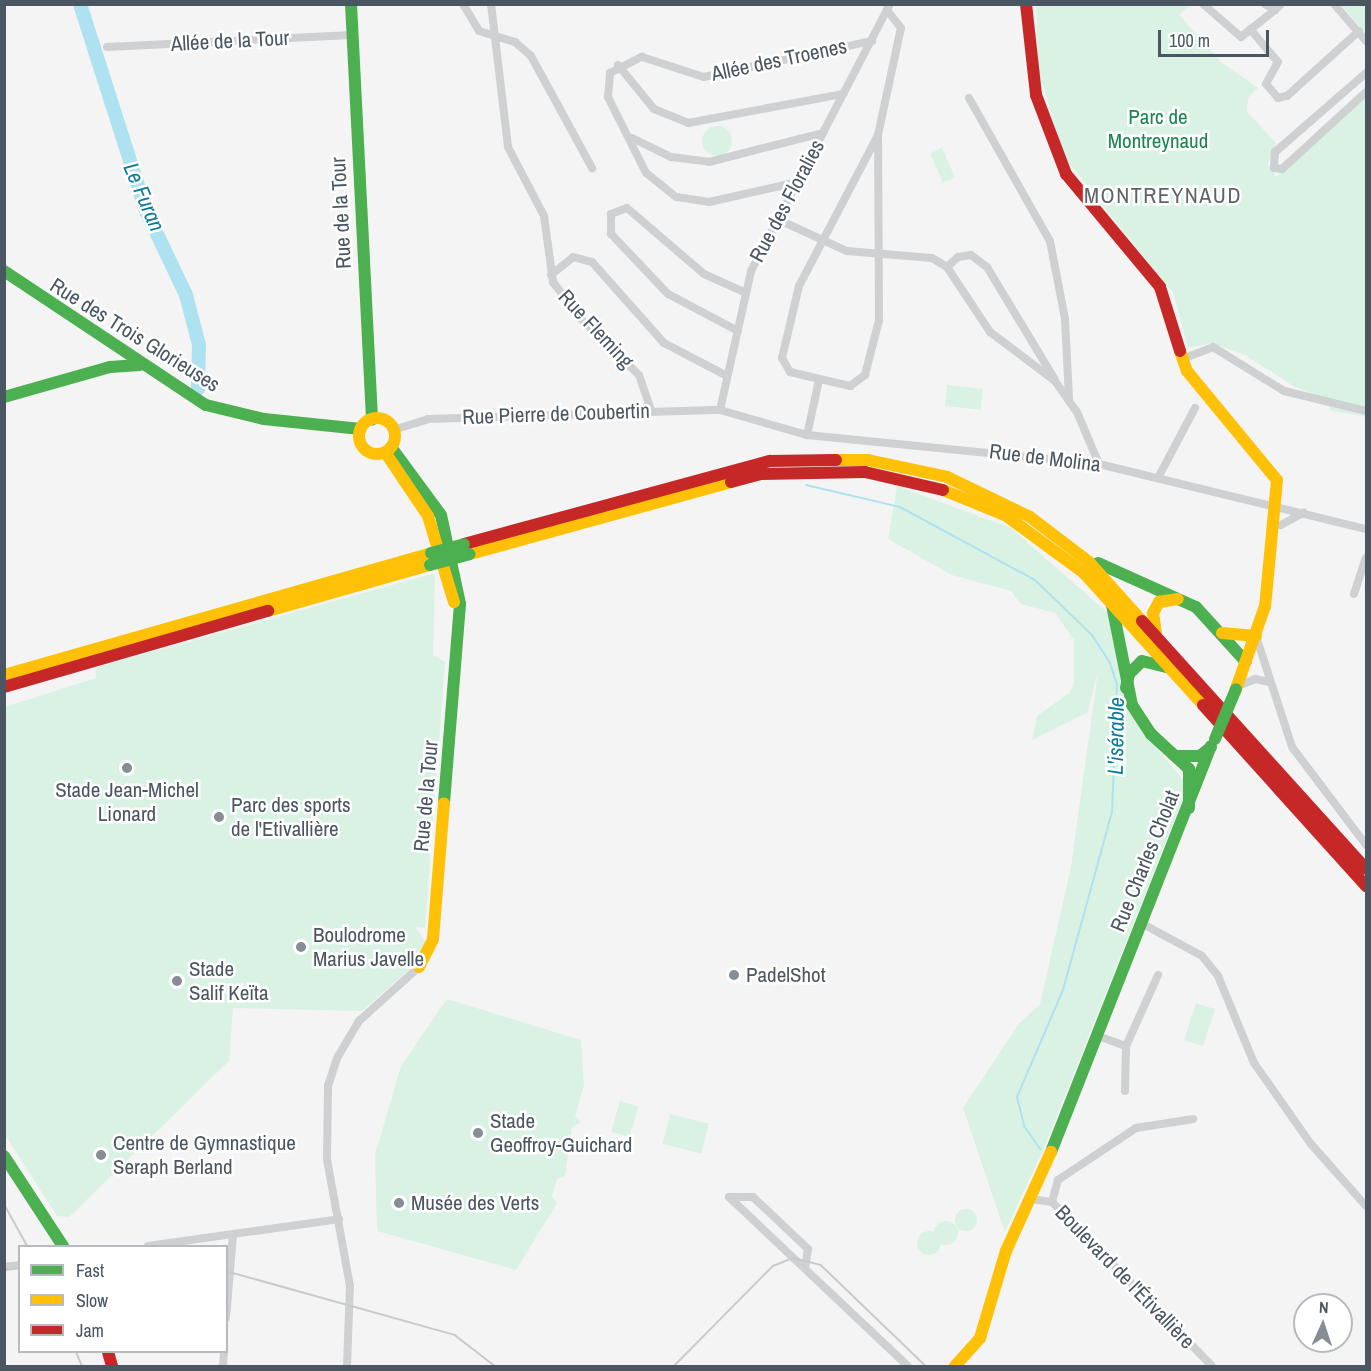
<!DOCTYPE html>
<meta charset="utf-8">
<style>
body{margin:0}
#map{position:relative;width:1371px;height:1371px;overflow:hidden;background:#f4f4f4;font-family:"Archivo Narrow",sans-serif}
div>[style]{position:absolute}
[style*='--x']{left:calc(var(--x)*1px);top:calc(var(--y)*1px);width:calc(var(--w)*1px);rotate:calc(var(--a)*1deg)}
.green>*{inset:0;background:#d9f2e3;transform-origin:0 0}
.round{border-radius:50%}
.stream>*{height:2px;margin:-1px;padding:0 1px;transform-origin:1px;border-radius:1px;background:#aee2f0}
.river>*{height:14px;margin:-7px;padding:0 7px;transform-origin:7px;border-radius:7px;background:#aee2f0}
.street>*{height:8px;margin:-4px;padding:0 4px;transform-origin:4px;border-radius:4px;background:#ced0d2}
.fast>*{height:12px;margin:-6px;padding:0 6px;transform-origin:6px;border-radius:6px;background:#4caf50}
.slow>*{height:12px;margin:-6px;padding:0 6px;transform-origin:6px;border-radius:6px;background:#ffc107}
.slow>.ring{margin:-6px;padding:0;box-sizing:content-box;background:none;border:12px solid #ffc107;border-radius:50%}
.jam>*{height:12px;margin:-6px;padding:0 6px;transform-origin:6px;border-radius:6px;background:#c62828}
.tram>*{height:1.5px;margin:-0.75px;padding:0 0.75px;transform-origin:0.75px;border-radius:0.75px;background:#c9cacc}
.rail>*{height:2px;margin:-1px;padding:0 1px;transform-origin:1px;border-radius:1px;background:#c9cacc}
.fast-bridge>*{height:12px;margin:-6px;padding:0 6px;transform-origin:6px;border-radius:6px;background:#4caf50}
.dots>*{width:16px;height:16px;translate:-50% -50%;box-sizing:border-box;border:3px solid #fff;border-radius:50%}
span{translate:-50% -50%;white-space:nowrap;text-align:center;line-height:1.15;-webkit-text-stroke:5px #fff;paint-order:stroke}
.street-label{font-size:21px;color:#4a5661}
.park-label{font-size:21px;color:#17864f}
.poi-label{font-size:21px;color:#4a5661}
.left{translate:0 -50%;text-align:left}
.neighbourhood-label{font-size:22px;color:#5f6368;letter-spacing:1.5px}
.water-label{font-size:22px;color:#0c7c9b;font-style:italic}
.frame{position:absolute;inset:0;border:6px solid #4a5661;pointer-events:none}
.legend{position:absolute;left:18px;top:1245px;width:210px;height:108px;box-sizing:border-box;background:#fff;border:2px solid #b7bbc0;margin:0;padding:8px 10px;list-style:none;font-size:18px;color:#4a5661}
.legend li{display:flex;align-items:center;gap:12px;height:30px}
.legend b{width:30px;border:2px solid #b7bbc0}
.north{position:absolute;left:1293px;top:1293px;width:60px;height:60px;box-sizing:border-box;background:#fff;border:2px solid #b7bbc0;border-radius:50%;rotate:3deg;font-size:16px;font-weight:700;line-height:24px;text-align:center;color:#4a5661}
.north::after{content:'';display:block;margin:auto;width:21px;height:27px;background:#868d94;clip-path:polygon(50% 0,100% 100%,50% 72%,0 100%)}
.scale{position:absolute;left:1158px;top:30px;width:111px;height:27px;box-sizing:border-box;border:3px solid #4a5661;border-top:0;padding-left:8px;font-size:18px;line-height:21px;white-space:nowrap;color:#4a5661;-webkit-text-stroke:4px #fff;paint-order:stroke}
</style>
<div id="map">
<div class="green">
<i style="clip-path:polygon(1036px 5px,1190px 5px,1179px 15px,1222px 63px,1258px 88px,1248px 98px,1247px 112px,1276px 143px,1268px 164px,1276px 177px,1366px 97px,1366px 417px,1330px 410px,1326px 399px,1295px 387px,1245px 355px,1212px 343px,1188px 348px,1173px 293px,1065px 158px,1038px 69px)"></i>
<i style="clip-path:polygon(1341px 5px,1366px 5px,1366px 34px,1350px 15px)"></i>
<i class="round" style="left:702px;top:126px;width:30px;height:30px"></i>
<i style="left:942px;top:148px;width:32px;height:13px;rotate:66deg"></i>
<i style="left:947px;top:385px;width:36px;height:21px;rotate:6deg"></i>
<i style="clip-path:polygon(897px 486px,1011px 528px,1108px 613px,1134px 720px,1188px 786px,1044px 1148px,1005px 1232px,963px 1108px,1018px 1025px,1040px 1004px,1071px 867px,1098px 671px,1088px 712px,1032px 740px,1037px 716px,1069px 693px,1074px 683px,1074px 640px,1055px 613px,1021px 604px,1011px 591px,952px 575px,888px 539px)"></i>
<i style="clip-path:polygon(435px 573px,433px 655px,445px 662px,425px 928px,416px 927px,427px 945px,413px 966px,362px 1011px,233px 1008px,229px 1061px,69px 1217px,57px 1216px,5px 1135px,5px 707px,96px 678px,95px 668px)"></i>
<i style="clip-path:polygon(447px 999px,581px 1040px,584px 1085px,575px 1116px,581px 1122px,572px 1127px,565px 1176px,557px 1179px,552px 1196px,557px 1203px,516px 1270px,377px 1231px,375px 1155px,401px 1066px)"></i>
<i style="left:1196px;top:1003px;width:20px;height:39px;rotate:18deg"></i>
<i style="left:620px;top:1101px;width:19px;height:32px;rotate:16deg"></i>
<i style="left:670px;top:1114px;width:40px;height:31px;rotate:14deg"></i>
<i class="round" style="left:955px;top:1209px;width:22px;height:22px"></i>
<i class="round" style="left:934px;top:1221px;width:24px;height:24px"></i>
<i class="round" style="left:917px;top:1231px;width:24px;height:24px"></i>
</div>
<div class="stream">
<i style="--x:806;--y:485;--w:97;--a:13.2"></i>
<i style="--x:900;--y:507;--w:153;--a:28.4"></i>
<i style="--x:1035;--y:580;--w:79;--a:44"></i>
<i style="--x:1092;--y:635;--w:33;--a:57"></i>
<i style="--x:1110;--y:663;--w:22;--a:72"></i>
<i style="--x:1117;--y:684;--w:128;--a:92.2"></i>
<i style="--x:1112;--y:812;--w:185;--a:105.4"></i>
<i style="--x:1063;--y:990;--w:116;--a:113.3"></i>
<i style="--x:1017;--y:1097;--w:30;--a:76"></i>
<i style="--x:1024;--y:1126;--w:29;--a:55"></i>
</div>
<div class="river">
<i style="--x:80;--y:4;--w:217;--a:72.3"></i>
<i style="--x:146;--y:211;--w:93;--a:64.5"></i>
<i style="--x:186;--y:295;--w:52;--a:75.4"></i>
<i style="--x:199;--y:345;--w:44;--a:91.3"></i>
</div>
<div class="street">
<i style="--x:463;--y:4;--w:31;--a:59"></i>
<i style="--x:479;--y:31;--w:38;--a:17"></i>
<i style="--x:515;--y:42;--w:21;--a:41"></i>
<i style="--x:531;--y:56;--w:128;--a:61.4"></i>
<i style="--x:491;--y:4;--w:144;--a:83.2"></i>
<i style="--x:508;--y:147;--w:78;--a:62.4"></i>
<i style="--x:544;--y:216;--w:67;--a:82.2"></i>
<i style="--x:553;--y:282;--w:48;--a:52.7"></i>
<i style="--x:582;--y:320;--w:79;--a:44"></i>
<i style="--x:639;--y:375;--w:37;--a:71"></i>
<i style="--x:1203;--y:4;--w:50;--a:41"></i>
<i style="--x:1241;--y:37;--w:43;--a:-38.5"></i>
<i style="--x:1265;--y:4;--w:12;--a:31"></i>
<i style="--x:1275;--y:10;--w:8;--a:-45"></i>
<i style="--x:1334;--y:4;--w:49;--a:49.1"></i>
<i style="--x:1250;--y:29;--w:43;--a:49.7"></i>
<i style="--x:1278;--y:62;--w:25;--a:119"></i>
<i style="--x:1266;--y:84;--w:18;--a:49"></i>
<i style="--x:1278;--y:98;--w:9;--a:-13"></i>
<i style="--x:1287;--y:96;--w:97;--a:-42.1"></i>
<i style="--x:107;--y:47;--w:245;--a:-2.8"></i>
<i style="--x:618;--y:65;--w:57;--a:50.7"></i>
<i style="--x:654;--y:109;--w:37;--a:22"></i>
<i style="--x:688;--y:123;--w:158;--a:-10.6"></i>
<i style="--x:1366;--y:73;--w:121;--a:139"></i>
<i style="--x:1275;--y:152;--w:16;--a:94"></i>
<i style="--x:1274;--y:168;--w:8;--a:7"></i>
<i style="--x:1282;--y:169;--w:114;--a:-42.5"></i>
<i style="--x:969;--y:98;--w:164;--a:60.5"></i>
<i style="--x:1050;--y:241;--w:79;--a:79.1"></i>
<i style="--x:1065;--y:319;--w:79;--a:87.1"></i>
<i style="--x:878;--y:135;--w:170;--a:117.6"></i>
<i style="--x:799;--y:286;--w:74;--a:103.3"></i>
<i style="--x:782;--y:358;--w:16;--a:60"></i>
<i style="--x:790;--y:372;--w:62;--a:13.1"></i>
<i style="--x:850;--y:386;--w:19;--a:-36"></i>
<i style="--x:865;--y:375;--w:57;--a:-75.7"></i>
<i style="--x:879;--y:320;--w:185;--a:-90.3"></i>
<i style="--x:878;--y:135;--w:109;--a:-77.9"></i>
<i style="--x:901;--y:28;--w:23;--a:-128"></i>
<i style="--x:632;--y:138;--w:43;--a:26"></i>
<i style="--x:671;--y:157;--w:38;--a:7"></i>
<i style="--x:709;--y:162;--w:118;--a:-14.3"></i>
<i style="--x:798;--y:182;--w:91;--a:167.3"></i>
<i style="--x:709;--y:202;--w:33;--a:-171"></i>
<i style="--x:676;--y:197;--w:38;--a:-141"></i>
<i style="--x:646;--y:173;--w:85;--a:-116.6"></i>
<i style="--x:608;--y:97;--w:24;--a:-85"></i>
<i style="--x:610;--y:73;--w:36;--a:-27"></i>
<i style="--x:642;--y:57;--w:65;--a:17.9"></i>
<i style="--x:704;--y:77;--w:172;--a:-12.1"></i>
<i style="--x:777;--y:219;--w:77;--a:24.6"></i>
<i style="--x:847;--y:251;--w:85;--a:4.7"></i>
<i style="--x:932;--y:258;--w:17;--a:31"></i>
<i style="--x:947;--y:267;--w:78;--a:56.5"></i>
<i style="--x:990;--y:332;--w:81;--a:37"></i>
<i style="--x:1055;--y:381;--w:38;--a:55"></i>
<i style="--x:1077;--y:412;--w:56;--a:67.1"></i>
<i style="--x:947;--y:267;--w:15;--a:-42"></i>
<i style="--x:958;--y:257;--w:13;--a:-9"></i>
<i style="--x:971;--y:255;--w:20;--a:37"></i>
<i style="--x:987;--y:267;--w:130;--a:58.9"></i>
<i style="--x:551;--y:275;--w:28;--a:-39"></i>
<i style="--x:573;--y:257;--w:20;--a:15"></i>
<i style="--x:592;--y:262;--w:108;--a:48.4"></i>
<i style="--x:664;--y:343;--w:71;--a:27.6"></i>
<i style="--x:738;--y:331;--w:79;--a:-152.1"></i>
<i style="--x:668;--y:294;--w:83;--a:-133.5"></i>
<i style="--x:611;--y:234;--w:20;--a:-90"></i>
<i style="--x:611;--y:214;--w:17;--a:-21"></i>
<i style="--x:627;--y:208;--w:101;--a:40.6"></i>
<i style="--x:704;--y:274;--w:46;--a:24.3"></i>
<i style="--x:1182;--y:359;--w:33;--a:-21"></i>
<i style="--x:1213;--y:347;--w:84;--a:31.8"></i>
<i style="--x:1284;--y:391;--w:84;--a:13.7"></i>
<i style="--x:720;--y:410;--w:142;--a:-77.4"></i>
<i style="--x:751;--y:271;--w:301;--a:-62.5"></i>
<i style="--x:393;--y:430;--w:37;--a:-17"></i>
<i style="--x:428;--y:419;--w:292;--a:-1.8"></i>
<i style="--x:720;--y:410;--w:91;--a:16"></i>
<i style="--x:807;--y:435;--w:293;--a:5.7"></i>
<i style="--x:1099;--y:464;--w:275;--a:13.7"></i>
<i style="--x:807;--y:435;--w:56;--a:-77.7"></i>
<i style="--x:1159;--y:476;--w:77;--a:-62.1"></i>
<i style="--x:1281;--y:525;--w:26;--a:-29"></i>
<i style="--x:1354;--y:594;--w:38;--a:-72"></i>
<i style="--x:1256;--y:636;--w:117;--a:72"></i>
<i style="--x:1292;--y:747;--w:123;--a:52.9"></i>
<i style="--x:1238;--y:686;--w:18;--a:-22"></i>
<i style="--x:1255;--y:679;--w:14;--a:12"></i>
<i style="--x:1141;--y:923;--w:69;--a:28.4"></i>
<i style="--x:1202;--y:956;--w:26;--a:51"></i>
<i style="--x:1218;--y:976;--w:94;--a:67.5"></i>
<i style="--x:1254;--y:1063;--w:99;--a:54.9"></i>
<i style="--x:1311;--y:1144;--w:83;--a:48.4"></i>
<i style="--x:1098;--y:1036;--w:30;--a:20"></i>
<i style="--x:1126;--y:1046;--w:78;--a:-65.7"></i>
<i style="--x:1125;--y:1091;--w:45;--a:-88.7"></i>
<i style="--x:1058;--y:1180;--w:94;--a:-33.7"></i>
<i style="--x:1136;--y:1128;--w:58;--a:-9"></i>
<i style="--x:729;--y:1197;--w:246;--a:43.4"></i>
<i style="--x:729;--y:1197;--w:24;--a:0"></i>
<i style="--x:753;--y:1197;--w:76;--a:43.4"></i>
<i style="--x:808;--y:1249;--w:19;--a:99"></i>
<i style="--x:1031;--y:1199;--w:21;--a:8"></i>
<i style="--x:1052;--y:1202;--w:229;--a:45.7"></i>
<i style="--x:1052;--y:1202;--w:23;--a:-75"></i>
<i style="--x:148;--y:1246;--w:193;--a:-8"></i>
<i style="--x:4;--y:1267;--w:16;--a:-7"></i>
<i style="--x:226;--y:1318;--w:83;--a:-85.2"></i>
<i style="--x:223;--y:1366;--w:14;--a:-86"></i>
<i style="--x:347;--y:1366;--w:80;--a:-87.9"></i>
<i style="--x:350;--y:1286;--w:128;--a:-100.3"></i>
<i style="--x:327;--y:1160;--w:74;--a:-89.2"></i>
<i style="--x:328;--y:1086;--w:29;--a:-72"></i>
<i style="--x:337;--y:1058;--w:43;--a:-59.3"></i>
<i style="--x:359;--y:1021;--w:81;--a:-42"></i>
</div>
<div class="fast">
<i style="--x:351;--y:4;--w:416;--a:87.1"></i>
<i style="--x:4;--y:271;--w:242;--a:33.6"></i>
<i style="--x:206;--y:405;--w:60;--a:13.6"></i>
<i style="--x:264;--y:419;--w:97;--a:5.9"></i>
<i style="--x:4;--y:397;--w:110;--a:-15.8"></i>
<i style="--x:110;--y:367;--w:30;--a:-4"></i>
<i style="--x:391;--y:447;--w:84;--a:53.7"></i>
<i style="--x:441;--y:515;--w:91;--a:77.9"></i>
<i style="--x:460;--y:604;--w:200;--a:94.6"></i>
<i style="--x:1098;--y:563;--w:107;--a:24.2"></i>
<i style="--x:1196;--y:607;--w:74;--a:47.7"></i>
<i style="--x:1111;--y:600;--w:107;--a:78.7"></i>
<i style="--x:1132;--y:705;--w:35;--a:57"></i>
<i style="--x:1151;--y:734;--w:52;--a:42.6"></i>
<i style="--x:1189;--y:769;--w:39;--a:90"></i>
<i style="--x:1126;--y:688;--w:14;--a:-78"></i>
<i style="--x:1129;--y:674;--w:18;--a:-45"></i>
<i style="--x:1142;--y:661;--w:29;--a:14"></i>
<i style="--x:1179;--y:756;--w:21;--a:0"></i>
<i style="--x:1200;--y:756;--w:14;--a:-39"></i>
<i style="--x:1051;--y:1152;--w:436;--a:-68.5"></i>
<i style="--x:4;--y:1156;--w:108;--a:56.8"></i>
</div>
<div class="slow">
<i style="--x:1180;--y:351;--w:21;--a:71"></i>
<i style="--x:1187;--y:371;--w:141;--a:50.5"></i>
<i style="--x:1277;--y:480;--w:127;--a:95.4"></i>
<i style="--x:1265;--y:606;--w:88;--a:109.3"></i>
<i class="ring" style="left:359px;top:418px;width:24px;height:24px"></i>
<i style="--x:385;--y:452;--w:77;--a:56.1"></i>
<i style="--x:428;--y:516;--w:90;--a:73.2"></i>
<i style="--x:836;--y:460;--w:32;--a:0"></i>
<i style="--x:868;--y:460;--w:81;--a:12.1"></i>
<i style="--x:947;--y:477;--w:92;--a:25.7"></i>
<i style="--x:1030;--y:517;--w:74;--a:37.3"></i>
<i style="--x:1089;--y:562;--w:79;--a:48.1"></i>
<i style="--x:943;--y:490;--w:67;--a:22"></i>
<i style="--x:1005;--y:515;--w:97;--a:36.2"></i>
<i style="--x:1083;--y:572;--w:179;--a:47.9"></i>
<i style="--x:470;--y:554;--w:271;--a:-15.4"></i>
<i style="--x:268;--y:611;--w:168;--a:-15.9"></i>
<i style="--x:1222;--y:633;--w:34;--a:5"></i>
<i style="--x:1156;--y:634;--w:21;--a:-98"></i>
<i style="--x:1153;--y:613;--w:13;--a:-61"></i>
<i style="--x:1159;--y:602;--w:19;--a:-9"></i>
<i style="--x:4;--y:675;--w:444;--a:-15.9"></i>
<i style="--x:419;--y:967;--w:31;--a:-63"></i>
<i style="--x:433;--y:939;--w:136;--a:-85.4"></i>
<i style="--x:955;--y:1366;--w:38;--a:-48"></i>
<i style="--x:980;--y:1338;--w:91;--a:-73.4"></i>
<i style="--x:1006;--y:1251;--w:109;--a:-65.6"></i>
</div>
<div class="jam">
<i style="--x:1026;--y:4;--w:92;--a:83.7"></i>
<i style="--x:1036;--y:95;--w:85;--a:69.2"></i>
<i style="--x:1066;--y:174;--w:147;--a:50.2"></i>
<i style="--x:1160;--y:287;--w:67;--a:72.6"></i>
<i style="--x:731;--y:482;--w:31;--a:-15"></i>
<i style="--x:761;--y:474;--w:104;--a:-1.1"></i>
<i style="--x:865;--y:472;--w:80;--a:13"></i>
<i style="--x:464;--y:544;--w:317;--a:-15.2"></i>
<i style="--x:770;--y:461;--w:66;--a:-0.9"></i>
<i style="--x:1142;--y:621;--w:334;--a:47.9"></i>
<i style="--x:4;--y:687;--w:275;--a:-16.1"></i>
<i style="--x:1203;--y:705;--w:244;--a:48"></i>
<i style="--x:108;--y:1352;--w:15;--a:74"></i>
</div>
<div class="tram">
<i style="--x:4;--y:1270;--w:16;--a:-7"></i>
<i style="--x:226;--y:1271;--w:238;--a:15.6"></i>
<i style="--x:455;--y:1335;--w:51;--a:37.8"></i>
<i style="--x:674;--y:1366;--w:141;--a:-45.3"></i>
<i style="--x:773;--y:1266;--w:22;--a:-22"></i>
<i style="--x:793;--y:1258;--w:29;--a:14"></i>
<i style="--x:821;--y:1265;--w:146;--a:43.9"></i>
</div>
<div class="rail">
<i style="--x:4;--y:1204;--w:48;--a:61.3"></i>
<i style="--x:76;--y:1352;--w:15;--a:67"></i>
</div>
<div class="fast-bridge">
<i style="--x:431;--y:553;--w:34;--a:-15"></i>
<i style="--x:430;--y:565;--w:41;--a:-15.4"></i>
<i style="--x:1215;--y:739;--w:54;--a:-67.2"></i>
</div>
<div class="dots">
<i style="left:127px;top:768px;background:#868d94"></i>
<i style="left:219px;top:817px;background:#868d94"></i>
<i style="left:301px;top:947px;background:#868d94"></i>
<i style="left:734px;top:975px;background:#868d94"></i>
<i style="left:177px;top:981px;background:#868d94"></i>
<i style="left:478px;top:1133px;background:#868d94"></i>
<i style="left:101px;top:1155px;background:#868d94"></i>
<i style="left:399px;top:1203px;background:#868d94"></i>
</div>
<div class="street-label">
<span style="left:230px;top:41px;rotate:-3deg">Allée de la Tour</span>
<span style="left:779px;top:60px;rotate:-12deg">Allée des Troenes</span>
<span style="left:787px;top:201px;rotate:-62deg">Rue des Floralies</span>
<span style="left:341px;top:213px;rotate:-93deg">Rue de la Tour</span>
<span style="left:596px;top:329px;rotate:47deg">Rue Fleming</span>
<span style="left:135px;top:335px;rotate:32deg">Rue des Trois Glorieuses</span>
<span style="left:556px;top:414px;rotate:-2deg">Rue Pierre de Coubertin</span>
<span style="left:1045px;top:458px;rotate:7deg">Rue de Molina</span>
<span style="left:426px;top:796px;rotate:-85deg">Rue de la Tour</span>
<span style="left:1145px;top:861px;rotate:-68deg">Rue Charles Cholat</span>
<span style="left:1125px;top:1277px;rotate:46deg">Boulevard de l'Étivallière</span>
</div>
<div class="park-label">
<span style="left:1158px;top:129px">Parc de<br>Montreynaud</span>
</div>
<div class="poi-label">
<span style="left:127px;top:802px">Stade Jean-Michel<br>Lionard</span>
<span class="left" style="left:231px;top:817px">Parc des sports<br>de l'Etivallière</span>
<span class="left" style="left:313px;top:947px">Boulodrome<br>Marius Javelle</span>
<span class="left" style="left:189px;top:981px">Stade<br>Salif Keïta</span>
<span class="left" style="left:746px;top:975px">PadelShot</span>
<span class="left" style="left:490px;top:1133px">Stade<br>Geoffroy-Guichard</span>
<span class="left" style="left:113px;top:1155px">Centre de Gymnastique<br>Seraph Berland</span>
<span class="left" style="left:411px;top:1203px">Musée des Verts</span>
</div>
<div class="neighbourhood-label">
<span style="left:1163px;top:196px">MONTREYNAUD</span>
</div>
<div class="water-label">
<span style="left:144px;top:197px;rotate:67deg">Le Furan</span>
<span style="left:1116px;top:736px;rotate:-89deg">L'isérable</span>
</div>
<div class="frame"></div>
<ul class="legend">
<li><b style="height:8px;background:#4caf50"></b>Fast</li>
<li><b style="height:8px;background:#ffc107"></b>Slow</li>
<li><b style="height:8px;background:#c62828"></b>Jam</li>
</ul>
<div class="north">N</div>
<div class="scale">100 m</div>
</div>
